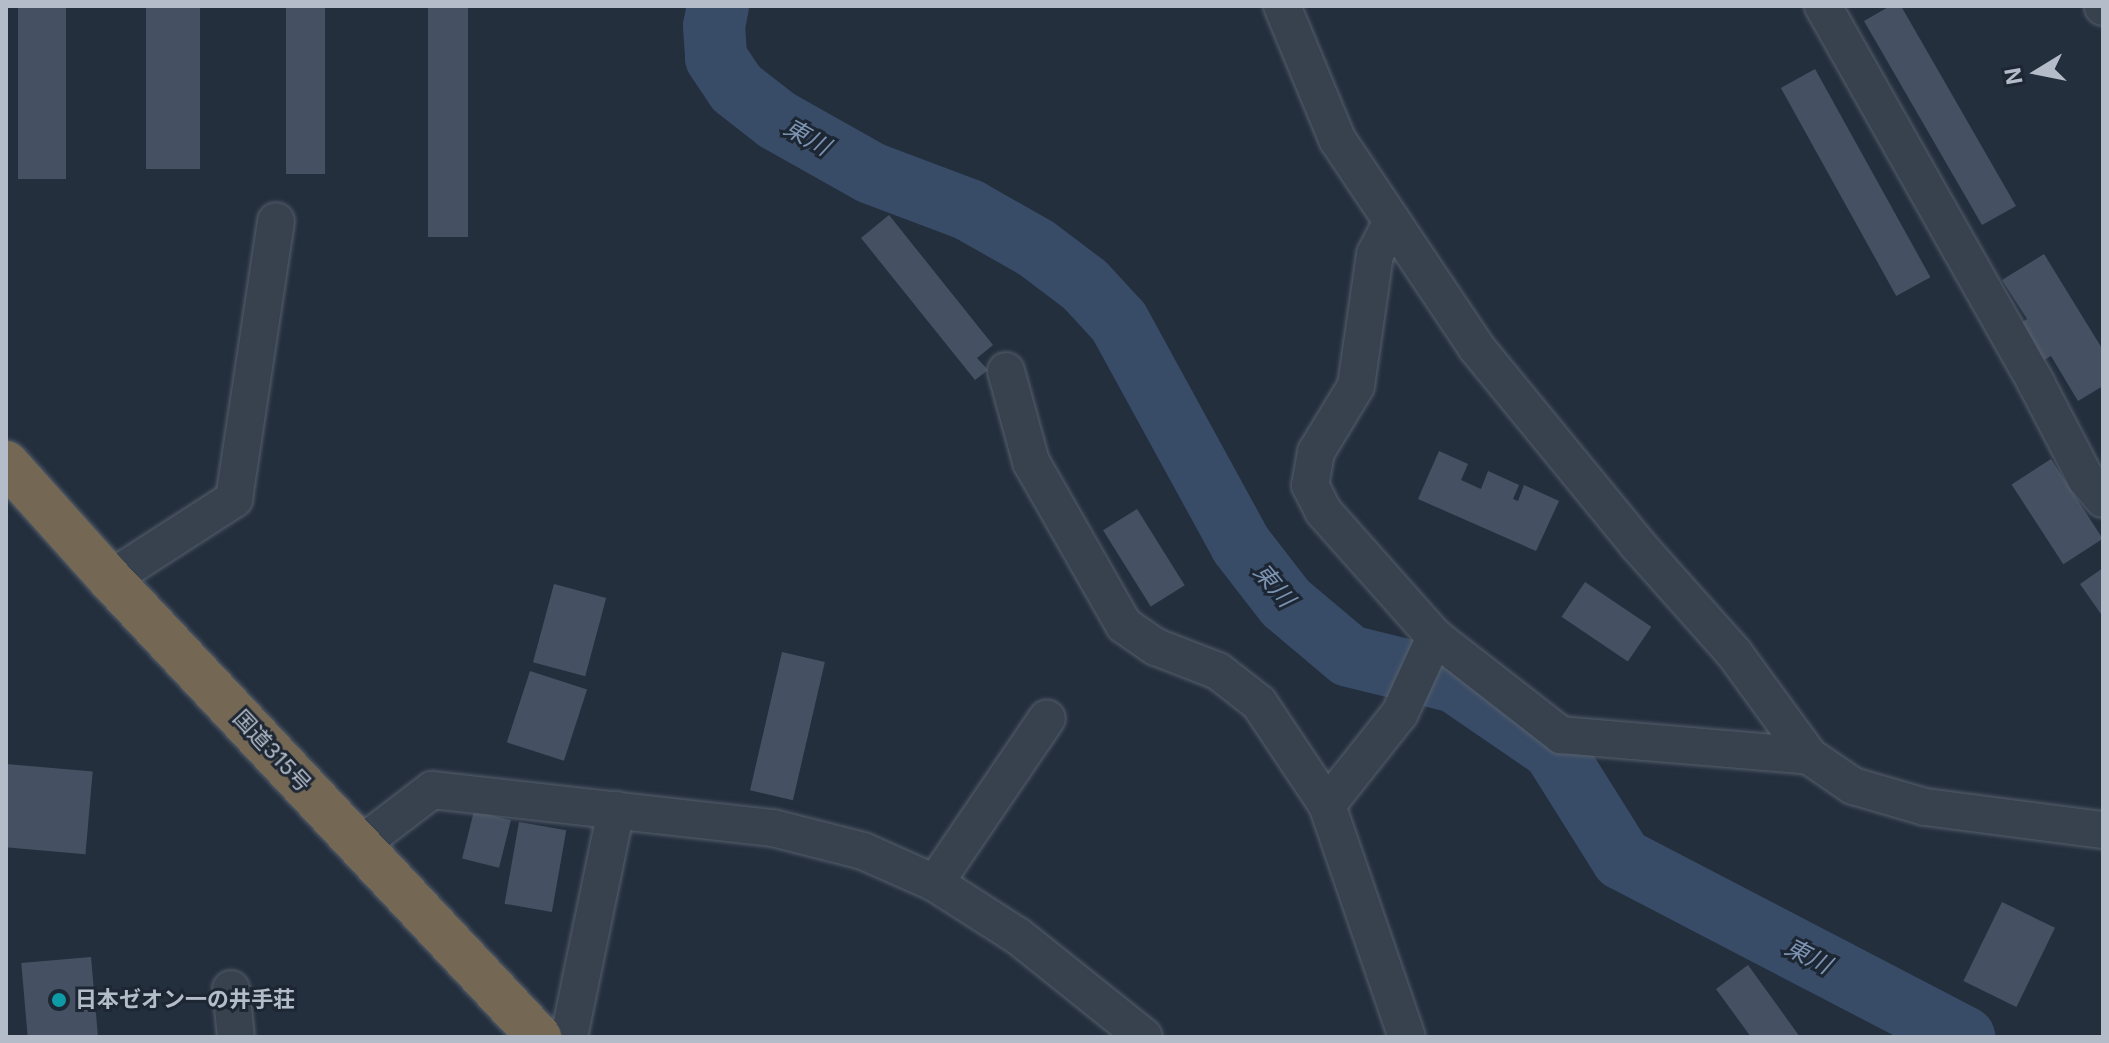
<!DOCTYPE html>
<meta charset="utf-8">
<style>
body{margin:0}
#map{position:relative;width:2109px;height:1043px;overflow:hidden;background:#242f3e;font-family:Inter,"Noto Sans JP",sans-serif}
div>[style]{position:absolute}
[style*='--x']{left:calc(var(--x)*1px);top:calc(var(--y)*1px);width:calc(var(--w)*1px);rotate:calc(var(--a)*1deg)}
.river>*{height:62px;margin:-31px;padding:0 31px;transform-origin:31px;border-radius:31px;background:#394c67}
.building>*{inset:0;background:#455162;transform-origin:0 0}
.roads{filter:drop-shadow(0 0 2px #565f6c) drop-shadow(0 0 2px #565f6c)}
.street>*{height:36px;margin:-18px;padding:0 18px;transform-origin:18px;border-radius:18px;background:#38414e}
.highway>*{height:44px;margin:-22px;padding:0 22px;transform-origin:22px;border-radius:22px;background:#746855}
.dots>*{width:22px;height:22px;translate:-50% -50%;box-sizing:border-box;border:4px solid #1d2633;border-radius:50%}
span{translate:-50% -50%;white-space:nowrap;text-align:center;line-height:1.15;-webkit-text-stroke:6px #1d2633;paint-order:stroke}
.street-label{font-size:22px;color:#b4bcc9}
.poi-label{font-size:22px;color:#b4bcc9;font-weight:700}
.left{translate:0 -50%;text-align:left}
.water-label{font-size:24px;color:#7c92b1;font-style:italic}
.frame{position:absolute;inset:0;border:8px solid #b4bcc9;pointer-events:none}
.north{position:absolute;left:1997px;top:32px;width:80px;height:80px;-webkit-text-stroke:6px #1d2633;paint-order:stroke;rotate:260deg;font-size:22px;font-weight:700;line-height:32px;text-align:center;color:#b4bcc9}
.north::after{content:'';display:block;margin:auto;width:28px;height:36px;background:#b4bcc9;clip-path:polygon(50% 0,100% 100%,50% 72%,0 100%)}
</style>
<div id="map">
<div class="river">
<i style="--x:718;--y:6;--w:20;--a:101"></i>
<i style="--x:714;--y:26;--w:32;--a:86"></i>
<i style="--x:716;--y:58;--w:36;--a:56"></i>
<i style="--x:736;--y:88;--w:52;--a:38"></i>
<i style="--x:777;--y:120;--w:108;--a:29.4"></i>
<i style="--x:871;--y:173;--w:105;--a:20.7"></i>
<i style="--x:969;--y:210;--w:77;--a:29.6"></i>
<i style="--x:1036;--y:248;--w:61;--a:37.1"></i>
<i style="--x:1085;--y:285;--w:50;--a:47.4"></i>
<i style="--x:1119;--y:322;--w:254;--a:61.3"></i>
<i style="--x:1241;--y:545;--w:73;--a:52.2"></i>
<i style="--x:1286;--y:603;--w:82;--a:40.1"></i>
<i style="--x:1349;--y:656;--w:109;--a:13.8"></i>
<i style="--x:1455;--y:682;--w:119;--a:34.4"></i>
<i style="--x:1553;--y:749;--w:130;--a:57.9"></i>
<i style="--x:1622;--y:859;--w:386;--a:27.5"></i>
</div>
<div class="building">
<i style="left:18px;top:6px;width:48px;height:173px"></i>
<i style="left:146px;top:6px;width:54px;height:163px"></i>
<i style="left:286px;top:6px;width:39px;height:168px"></i>
<i style="left:428px;top:6px;width:40px;height:231px"></i>
<i style="clip-path:polygon(1890px 6px,1901px 6px,2016px 206px,1982px 225px,1864px 21px)"></i>
<i style="left:1815px;top:69px;width:238px;height:39px;rotate:61deg"></i>
<i style="clip-path:polygon(889px 215px,993px 345px,977px 358px,988px 370px,975px 380px,861px 238px)"></i>
<i style="clip-path:polygon(2044px 254px,2103px 350px,2103px 386px,2078px 401px,2051px 356px,2039px 363px,2016px 326px,2027px 319px,2002px 280px)"></i>
<i style="clip-path:polygon(1439px 451px,1468px 464px,1461px 480px,1481px 489px,1488px 471px,1519px 485px,1513px 499px,1518px 501px,1524px 485px,1559px 501px,1536px 551px,1418px 499px)"></i>
<i style="left:2051px;top:459px;width:95px;height:47px;rotate:57deg"></i>
<i style="left:1137px;top:509px;width:90px;height:40px;rotate:58deg"></i>
<i style="clip-path:polygon(2103px 568px,2103px 617px,2080px 584px)"></i>
<i style="left:1585px;top:582px;width:80px;height:42px;rotate:34deg"></i>
<i style="left:554px;top:584px;width:54px;height:81px;rotate:15deg"></i>
<i style="left:782px;top:652px;width:44px;height:142px;rotate:13deg"></i>
<i style="left:530px;top:671px;width:60px;height:75px;rotate:18deg"></i>
<i style="left:6px;top:764px;width:87px;height:83px;rotate:5deg"></i>
<i style="left:474px;top:811px;width:38px;height:49px;rotate:14deg"></i>
<i style="left:519px;top:822px;width:48px;height:83px;rotate:10deg"></i>
<i style="left:2002px;top:902px;width:59px;height:88px;rotate:26deg"></i>
<i style="left:91px;top:957px;width:80px;height:70px;rotate:85deg"></i>
<i style="clip-path:polygon(1748px 965px,1800px 1037px,1751px 1037px,1716px 989px)"></i>
</div>
<div class="roads">
<div class="street">
<i style="--x:1282;--y:6;--w:144;--a:67.5"></i>
<i style="--x:1337;--y:139;--w:250;--a:56.2"></i>
<i style="--x:1476;--y:347;--w:254;--a:50.7"></i>
<i style="--x:1637;--y:544;--w:146;--a:48.3"></i>
<i style="--x:1734;--y:653;--w:127;--a:53.9"></i>
<i style="--x:1809;--y:756;--w:53;--a:34.3"></i>
<i style="--x:1853;--y:786;--w:75;--a:16.3"></i>
<i style="--x:1925;--y:807;--w:179;--a:7.4"></i>
<i style="--x:1823;--y:6;--w:433;--a:60.5"></i>
<i style="--x:2036;--y:383;--w:108;--a:62.5"></i>
<i style="--x:2086;--y:479;--w:26;--a:50"></i>
<i style="--x:2103;--y:6;--w:1;--a:90"></i>
<i style="--x:1392;--y:221;--w:37;--a:117"></i>
<i style="--x:1375;--y:254;--w:133;--a:98.2"></i>
<i style="--x:1356;--y:386;--w:77;--a:121.2"></i>
<i style="--x:1316;--y:452;--w:34;--a:100"></i>
<i style="--x:1310;--y:485;--w:29;--a:63"></i>
<i style="--x:1323;--y:511;--w:169;--a:48.4"></i>
<i style="--x:1435;--y:637;--w:160;--a:37.9"></i>
<i style="--x:1561;--y:735;--w:249;--a:4.8"></i>
<i style="--x:1006;--y:371;--w:94;--a:74.6"></i>
<i style="--x:1031;--y:462;--w:188;--a:60.3"></i>
<i style="--x:1124;--y:625;--w:39;--a:35"></i>
<i style="--x:1156;--y:647;--w:66;--a:21.2"></i>
<i style="--x:1218;--y:671;--w:52;--a:38"></i>
<i style="--x:1259;--y:703;--w:123;--a:56.3"></i>
<i style="--x:1327;--y:805;--w:245;--a:71"></i>
<i style="--x:110;--y:579;--w:148;--a:-32.8"></i>
<i style="--x:234;--y:499;--w:281;--a:-81.4"></i>
<i style="--x:1327;--y:805;--w:117;--a:-51.6"></i>
<i style="--x:1400;--y:713;--w:84;--a:-65.3"></i>
<i style="--x:360;--y:845;--w:91;--a:-37.4"></i>
<i style="--x:432;--y:790;--w:343;--a:6.4"></i>
<i style="--x:773;--y:828;--w:93;--a:14.3"></i>
<i style="--x:863;--y:851;--w:79;--a:24"></i>
<i style="--x:935;--y:883;--w:98;--a:32.6"></i>
<i style="--x:1018;--y:936;--w:161;--a:38.7"></i>
<i style="--x:935;--y:883;--w:199;--a:-55.8"></i>
<i style="--x:231;--y:989;--w:48;--a:84.1"></i>
<i style="--x:569;--y:1037;--w:232;--a:-78.3"></i>
</div>
<div class="highway">
<i style="--x:6;--y:463;--w:156;--a:48.1"></i>
<i style="--x:110;--y:579;--w:628;--a:46.87"></i>
</div>
</div>
<div class="dots">
<i style="left:59px;top:1000px;background:#0f9aa8"></i>
</div>
<div class="street-label">
<span style="left:272px;top:751px;rotate:47deg">国道315号</span>
</div>
<div class="poi-label">
<span class="left" style="left:75px;top:1000px">日本ゼオン一の井手荘</span>
</div>
<div class="water-label">
<span style="left:807px;top:137px;rotate:29deg">東川</span>
<span style="left:1274px;top:585px;rotate:50deg">東川</span>
<span style="left:1808px;top:956px;rotate:27deg">東川</span>
</div>
<div class="frame"></div>
<div class="north">N</div>
</div>
